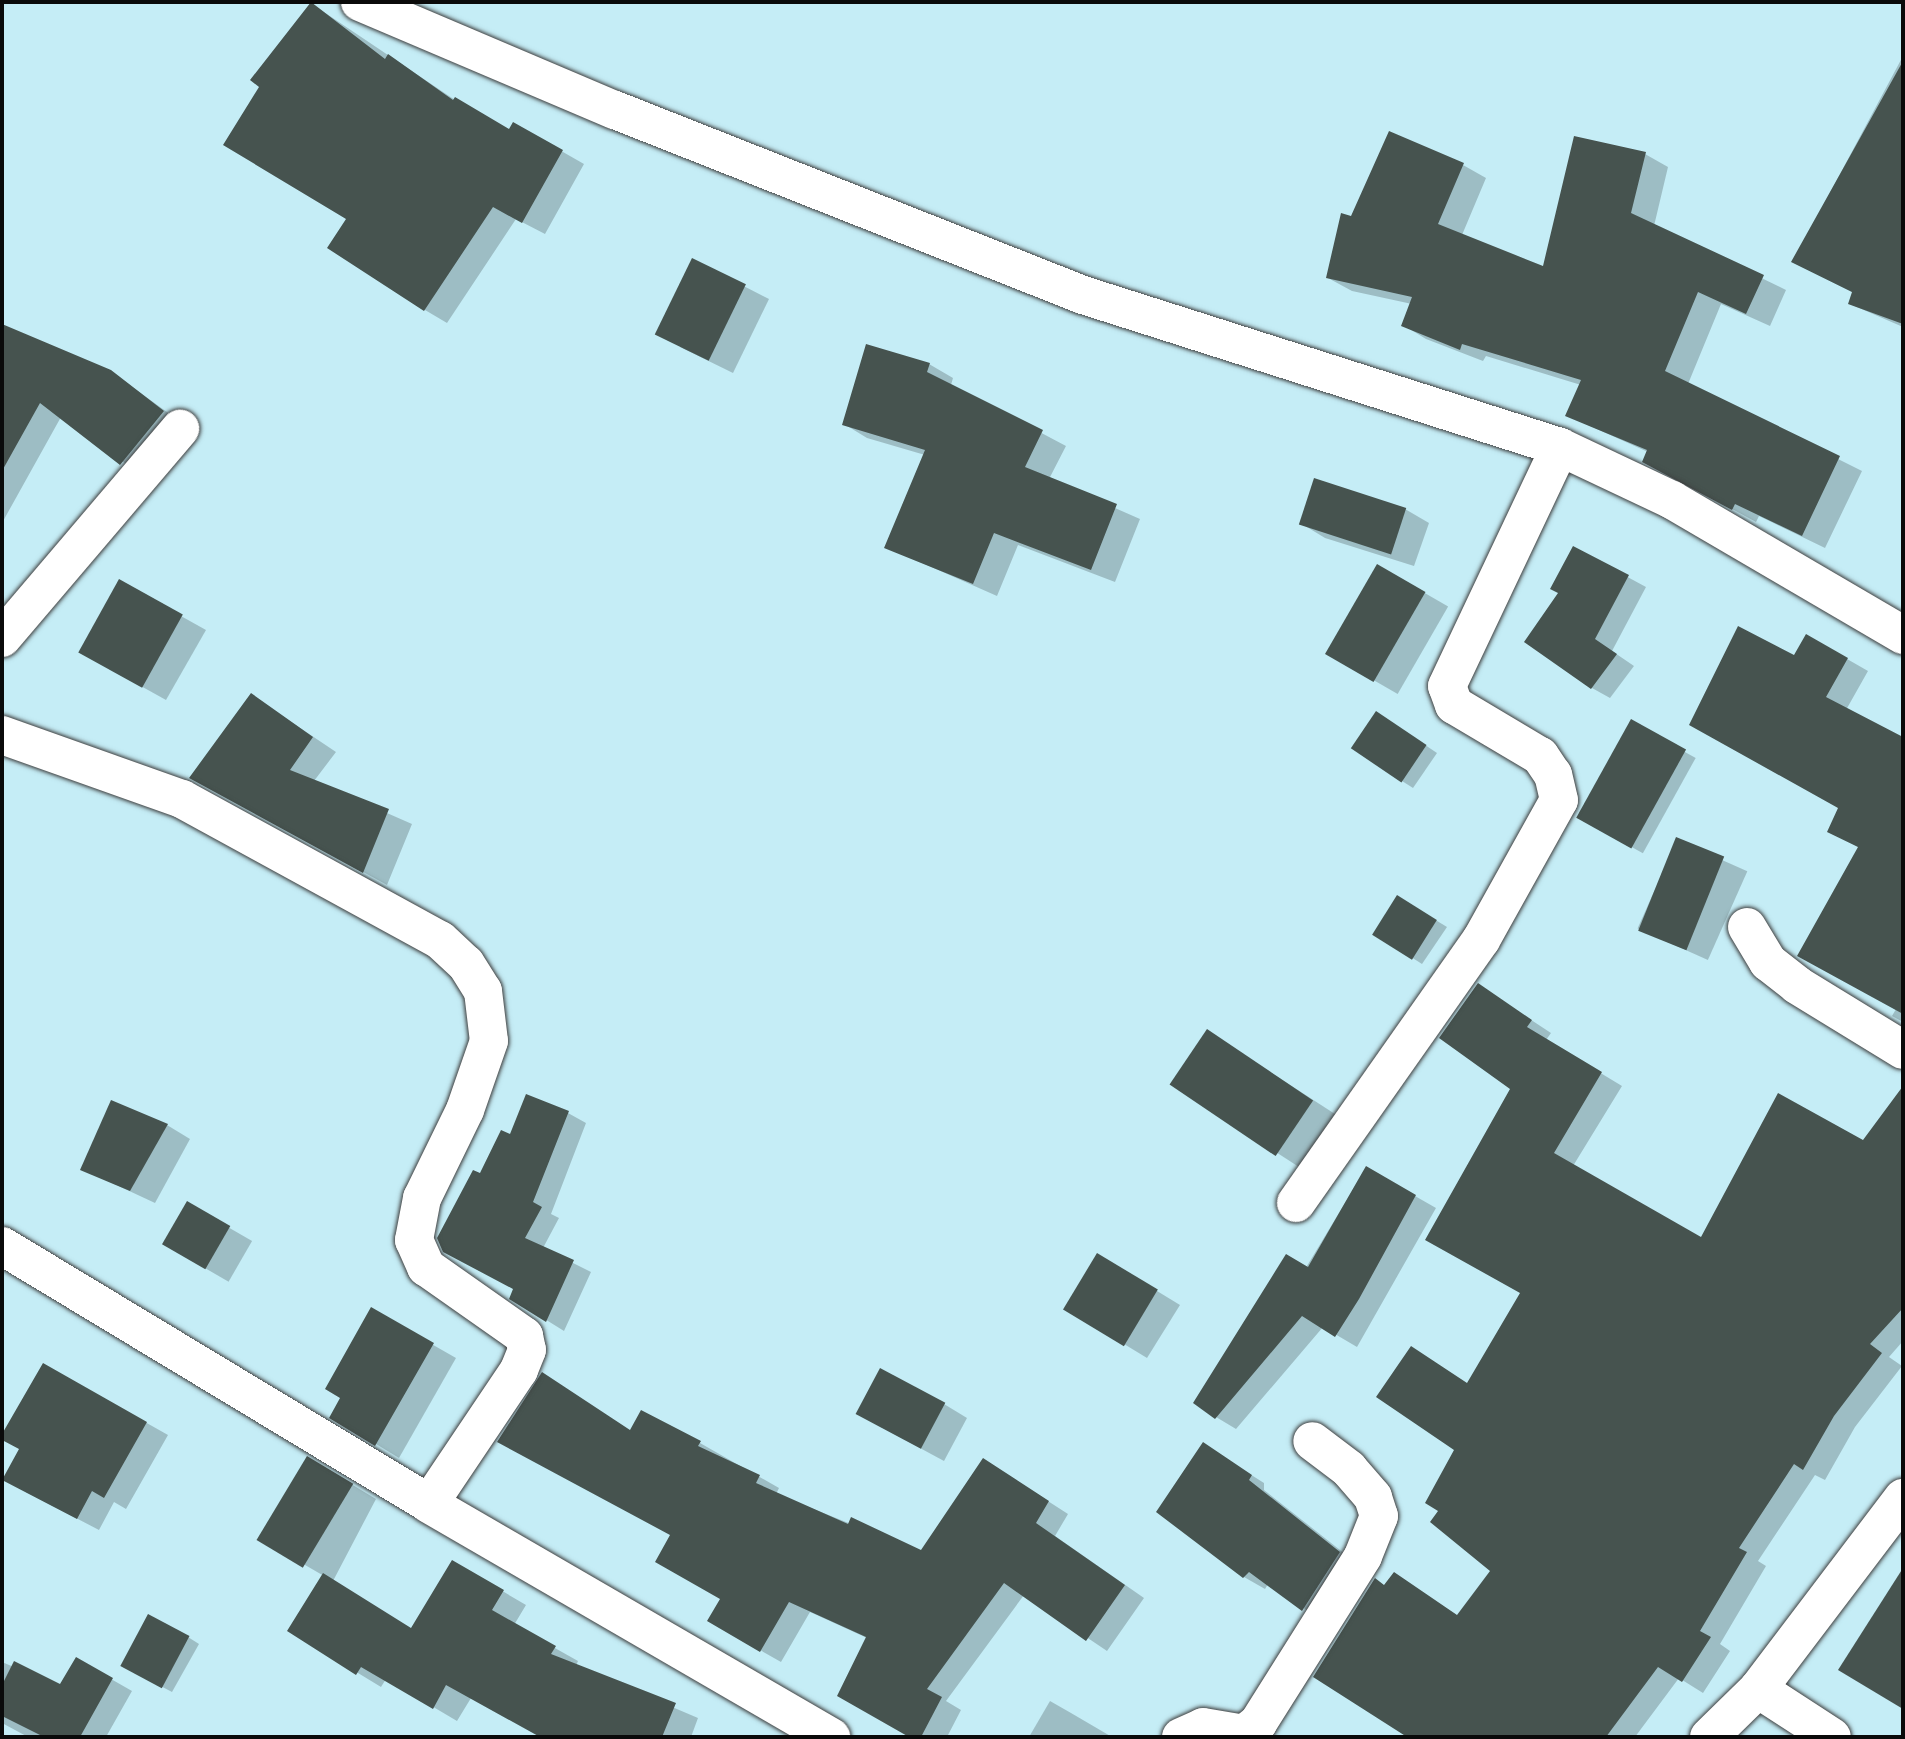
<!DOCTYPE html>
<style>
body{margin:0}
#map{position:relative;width:1905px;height:1739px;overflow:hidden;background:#e7fdff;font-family:Bitter,serif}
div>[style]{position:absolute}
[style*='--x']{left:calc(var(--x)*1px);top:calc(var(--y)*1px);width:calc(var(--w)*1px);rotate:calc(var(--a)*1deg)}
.farmland>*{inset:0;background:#c5edf6;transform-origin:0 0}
.shadow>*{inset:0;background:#0003;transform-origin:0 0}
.building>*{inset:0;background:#46534f;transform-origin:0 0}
.roads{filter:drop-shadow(0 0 2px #3d3d3d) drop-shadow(0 0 2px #3d3d3d)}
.minor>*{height:38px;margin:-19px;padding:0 19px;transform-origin:19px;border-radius:19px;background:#fff}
span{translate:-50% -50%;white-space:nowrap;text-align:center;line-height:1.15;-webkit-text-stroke:7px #fff;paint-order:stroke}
.frame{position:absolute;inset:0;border:4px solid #0a0a0a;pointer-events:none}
</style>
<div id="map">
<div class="farmland">
<i style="left:2px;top:2px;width:1901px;height:1735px"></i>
</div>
<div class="shadow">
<i style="clip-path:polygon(312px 4px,455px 100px,510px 131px,514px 124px,584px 164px,545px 234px,516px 219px,447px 323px,425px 310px,348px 219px)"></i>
<i style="clip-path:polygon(1903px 56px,1903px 327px,1850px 304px,1854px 293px,1793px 262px)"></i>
<i style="clip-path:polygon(1645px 154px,1668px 167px,1654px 226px,1786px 290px,1770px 326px,1721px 304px,1688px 384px,1862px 471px,1825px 548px,1759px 516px,1756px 522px,1668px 474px,1648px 452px,1568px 416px,1581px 385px,1486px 356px,1483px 361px,1426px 339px,1403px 325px,1412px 304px,1352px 291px,1328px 278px,1352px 218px,1463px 165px,1486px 178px,1462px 235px,1544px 268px)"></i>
<i style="clip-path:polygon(693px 260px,769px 299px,733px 373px,680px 347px)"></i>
<i style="clip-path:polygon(8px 328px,110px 371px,185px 425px,143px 476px,61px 417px,2px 523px,2px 343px)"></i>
<i style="clip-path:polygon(929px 364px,953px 378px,951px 385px,1066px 446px,1049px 479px,1140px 519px,1115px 582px,1018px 545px,997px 596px,886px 547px,925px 455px,867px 438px,844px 424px)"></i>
<i style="clip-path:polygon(1405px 509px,1429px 523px,1414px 566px,1325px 538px,1302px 524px)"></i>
<i style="clip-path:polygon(1574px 548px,1646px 587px,1612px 651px,1634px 666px,1610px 698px,1592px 688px,1560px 593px)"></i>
<i style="left:1378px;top:566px;width:81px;height:101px;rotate:30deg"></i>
<i style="clip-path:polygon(120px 582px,206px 630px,166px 700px,103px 665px)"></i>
<i style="clip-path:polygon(1807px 636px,1868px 671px,1846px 710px,1903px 741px,1903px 1022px,1892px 1016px,1896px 1009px,1860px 848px,1829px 831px,1841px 808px,1795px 657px)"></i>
<i style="clip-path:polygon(251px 695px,336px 752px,314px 781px,412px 824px,387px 885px,215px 791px)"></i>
<i style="clip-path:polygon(1388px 720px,1437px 753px,1413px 788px,1402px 781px)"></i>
<i style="left:1631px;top:722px;width:74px;height:109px;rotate:29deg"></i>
<i style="left:1677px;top:840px;width:77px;height:97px;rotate:24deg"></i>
<i style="clip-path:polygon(1398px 897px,1447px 927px,1422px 964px,1411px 957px)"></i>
<i style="clip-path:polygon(1478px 985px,1551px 1033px,1546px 1040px,1622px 1086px,1573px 1166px,1701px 1239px,1863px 1142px,1890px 1107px,1903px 1115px,1903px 1341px,1889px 1357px,1902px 1366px,1855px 1427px,1825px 1480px,1815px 1475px,1758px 1561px,1766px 1566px,1720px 1644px,1730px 1651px,1703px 1693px,1679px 1678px,1635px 1737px,1410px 1737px,1372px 1709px,1385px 1587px,1394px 1574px,1458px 1616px,1492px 1571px,1440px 1511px,1457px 1450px,1412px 1348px,1468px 1384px,1522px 1293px,1513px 1088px)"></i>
<i style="left:1207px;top:1031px;width:154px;height:64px;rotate:33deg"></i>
<i style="clip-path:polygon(568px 1113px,586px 1123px,551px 1214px,559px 1218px,543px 1248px,591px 1272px,564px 1331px,511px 1298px,515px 1289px,480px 1176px,511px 1136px)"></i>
<i style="clip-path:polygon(167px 1125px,190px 1139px,155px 1203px,82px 1169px)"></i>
<i style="clip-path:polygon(1366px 1168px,1436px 1208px,1357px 1347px,1323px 1327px,1236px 1429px,1216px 1417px)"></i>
<i style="left:188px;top:1204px;width:74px;height:47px;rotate:30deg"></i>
<i style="clip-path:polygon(1121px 1269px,1180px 1305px,1147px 1358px,1124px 1344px)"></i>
<i style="clip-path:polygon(372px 1310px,456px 1358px,399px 1458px,376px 1444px,343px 1397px)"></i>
<i style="clip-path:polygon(44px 1365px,168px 1435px,126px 1509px,114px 1502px,99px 1530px,26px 1492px,21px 1449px,2px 1438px)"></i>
<i style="clip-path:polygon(944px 1404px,967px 1418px,944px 1461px,881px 1427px)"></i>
<i style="clip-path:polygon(632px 1432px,700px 1443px,779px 1488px,776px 1494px,921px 1552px,1003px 1472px,1068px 1514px,1055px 1536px,1144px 1598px,1107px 1651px,1024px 1595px,946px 1701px,961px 1710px,947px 1737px,912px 1737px,840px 1695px,867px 1638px,810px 1612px,781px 1662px,709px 1621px,722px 1598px,672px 1535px)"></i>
<i style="clip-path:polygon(1204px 1445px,1264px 1483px,1264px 1490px,1359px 1565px,1323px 1621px,1268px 1584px,1265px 1589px,1244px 1577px,1159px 1511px)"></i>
<i style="clip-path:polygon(308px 1458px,376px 1499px,333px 1581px,412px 1630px,453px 1562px,526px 1605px,514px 1625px,578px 1661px,576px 1666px,698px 1718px,691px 1737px,562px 1737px,471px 1698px,457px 1721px,386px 1679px,381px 1687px,289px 1631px,324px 1576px,262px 1540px)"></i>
<i style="clip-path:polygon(1903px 1571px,1903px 1707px,1840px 1669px)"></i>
<i style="clip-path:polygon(188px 1637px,199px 1644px,172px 1692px,134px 1672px)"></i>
<i style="clip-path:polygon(76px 1659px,132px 1691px,106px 1737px,28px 1737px,2px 1723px,2px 1662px,61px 1687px)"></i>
<i style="clip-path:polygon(1050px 1701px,1071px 1713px,1112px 1737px,1029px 1737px)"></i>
</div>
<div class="building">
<i style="clip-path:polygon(311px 2px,385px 59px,388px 54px,453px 100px,455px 97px,509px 129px,513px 122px,563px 150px,522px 223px,493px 207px,424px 311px,327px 248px,346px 219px,223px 145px,259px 87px,250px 80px)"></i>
<i style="clip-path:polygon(1903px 61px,1903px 324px,1848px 304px,1852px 292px,1791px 262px)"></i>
<i style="clip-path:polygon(1389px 131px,1464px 163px,1438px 224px,1543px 266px,1574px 136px,1646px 152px,1631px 213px,1764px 275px,1746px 314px,1698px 292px,1665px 371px,1840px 456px,1802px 536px,1735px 504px,1732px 510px,1642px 462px,1647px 450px,1565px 416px,1581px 380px,1462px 344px,1460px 350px,1401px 326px,1412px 297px,1326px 278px,1341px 213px,1351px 216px)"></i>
<i style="left:692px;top:258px;width:60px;height:85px;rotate:26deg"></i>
<i style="clip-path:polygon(2px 324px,111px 370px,164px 411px,120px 465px,40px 403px,2px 471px)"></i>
<i style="clip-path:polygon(866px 344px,930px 363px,927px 372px,1043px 430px,1025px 467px,1117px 504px,1091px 570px,994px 533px,973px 584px,884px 548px,925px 450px,842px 425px)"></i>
<i style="left:1314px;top:478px;width:97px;height:49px;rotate:18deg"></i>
<i style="clip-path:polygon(1573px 546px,1629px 575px,1595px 639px,1617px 654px,1591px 689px,1524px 642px,1558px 593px,1550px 589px)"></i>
<i style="left:1377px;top:564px;width:56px;height:104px;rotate:30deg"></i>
<i style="left:119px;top:579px;width:73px;height:84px;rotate:29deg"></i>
<i style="clip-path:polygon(1738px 626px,1794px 655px,1806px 634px,1848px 658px,1826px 697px,1903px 737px,1903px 1014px,1797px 956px,1858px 847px,1827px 832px,1838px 808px,1689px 725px)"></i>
<i style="clip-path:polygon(251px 693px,313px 737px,290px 770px,389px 809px,363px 873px,189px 778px)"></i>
<i style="left:1376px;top:711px;width:61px;height:45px;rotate:34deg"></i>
<i style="left:1631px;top:719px;width:63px;height:113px;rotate:29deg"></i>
<i style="left:1676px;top:837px;width:52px;height:101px;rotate:22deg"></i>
<i style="left:1397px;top:895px;width:47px;height:47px;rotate:32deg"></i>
<i style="clip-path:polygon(1478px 983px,1532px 1020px,1527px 1027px,1602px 1072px,1554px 1153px,1701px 1237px,1778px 1093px,1863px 1140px,1903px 1086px,1903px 1308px,1870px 1344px,1882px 1353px,1834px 1416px,1803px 1470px,1794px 1464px,1739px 1548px,1747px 1552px,1700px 1631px,1711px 1637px,1682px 1682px,1658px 1667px,1606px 1737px,1407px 1737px,1313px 1677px,1375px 1578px,1384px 1585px,1394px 1572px,1457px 1615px,1490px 1571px,1430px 1522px,1438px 1511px,1425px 1503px,1454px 1450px,1376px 1397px,1411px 1346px,1467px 1383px,1520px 1293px,1425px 1240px,1510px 1089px,1439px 1038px)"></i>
<i style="left:1207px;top:1029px;width:128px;height:67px;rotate:34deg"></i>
<i style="clip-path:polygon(526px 1094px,569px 1111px,533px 1202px,542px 1207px,525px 1238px,574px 1260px,546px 1322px,509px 1299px,513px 1289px,443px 1252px,437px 1238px,473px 1170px,480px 1173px,501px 1130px,510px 1134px)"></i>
<i style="clip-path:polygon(111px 1100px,168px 1124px,130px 1191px,80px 1170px)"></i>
<i style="clip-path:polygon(1366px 1166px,1416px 1195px,1359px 1299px,1335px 1337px,1302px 1316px,1215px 1419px,1193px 1403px,1286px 1254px,1308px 1267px)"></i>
<i style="left:187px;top:1201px;width:50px;height:50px;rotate:30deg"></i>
<i style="left:1097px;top:1253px;width:71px;height:66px;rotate:31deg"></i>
<i style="clip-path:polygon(371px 1307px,434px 1343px,375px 1446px,329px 1418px,340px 1398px,325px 1389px)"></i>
<i style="clip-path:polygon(43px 1363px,147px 1422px,104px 1498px,92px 1491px,77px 1519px,2px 1480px,19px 1449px,2px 1440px,2px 1434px)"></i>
<i style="left:880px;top:1368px;width:74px;height:52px;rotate:28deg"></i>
<i style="clip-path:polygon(542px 1372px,630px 1430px,641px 1410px,701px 1441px,698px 1446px,760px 1475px,756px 1483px,848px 1524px,851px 1517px,921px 1550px,983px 1458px,1049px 1501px,1036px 1523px,1125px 1585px,1086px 1641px,1004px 1583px,927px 1689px,942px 1697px,921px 1737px,909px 1737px,837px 1696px,866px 1637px,789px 1602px,760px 1652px,707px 1621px,720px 1599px,655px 1562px,670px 1535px,497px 1442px)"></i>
<i style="clip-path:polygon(1203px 1442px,1252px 1475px,1249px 1480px,1340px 1552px,1302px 1611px,1249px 1572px,1243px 1578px,1156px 1512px)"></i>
<i style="left:307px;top:1456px;width:54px;height:98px;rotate:31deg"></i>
<i style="clip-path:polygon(452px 1560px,504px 1590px,492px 1610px,556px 1646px,551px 1654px,676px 1703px,662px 1737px,540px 1737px,446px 1685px,433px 1709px,361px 1667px,356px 1675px,287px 1631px,323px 1573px,411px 1628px)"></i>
<i style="clip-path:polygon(1903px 1568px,1903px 1709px,1838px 1670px)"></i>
<i style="left:148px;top:1614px;width:47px;height:59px;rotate:28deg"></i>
<i style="clip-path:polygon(76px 1657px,113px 1678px,80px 1737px,44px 1737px,2px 1716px,2px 1685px,14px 1661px,60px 1684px)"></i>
</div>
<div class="roads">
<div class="minor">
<i style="--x:360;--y:2;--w:277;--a:23"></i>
<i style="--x:615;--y:110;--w:503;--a:21.57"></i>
<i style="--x:1083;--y:295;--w:501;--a:17.67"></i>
<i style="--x:1560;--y:447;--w:124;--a:25.3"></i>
<i style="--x:1672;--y:500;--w:268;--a:30.3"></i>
<i style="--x:2;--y:638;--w:275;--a:-49.6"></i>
<i style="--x:2;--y:735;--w:191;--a:19.6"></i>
<i style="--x:182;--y:799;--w:294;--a:28.7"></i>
<i style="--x:440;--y:940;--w:35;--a:43"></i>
<i style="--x:466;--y:964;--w:32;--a:58"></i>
<i style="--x:483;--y:991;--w:50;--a:83.2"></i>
<i style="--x:489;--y:1041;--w:73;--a:109.2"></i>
<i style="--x:465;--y:1110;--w:98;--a:116"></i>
<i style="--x:422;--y:1198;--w:43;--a:100.8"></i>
<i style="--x:414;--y:1240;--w:30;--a:66"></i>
<i style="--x:426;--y:1267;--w:120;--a:35.1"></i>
<i style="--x:524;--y:1336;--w:14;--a:78"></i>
<i style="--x:527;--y:1350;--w:22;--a:112"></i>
<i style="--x:519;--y:1370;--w:161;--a:123.9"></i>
<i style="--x:1747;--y:927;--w:41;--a:59"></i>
<i style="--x:1768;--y:962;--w:37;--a:38"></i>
<i style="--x:1797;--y:985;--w:124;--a:31.5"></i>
<i style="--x:1296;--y:1203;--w:322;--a:-54.9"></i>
<i style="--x:1481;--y:940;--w:160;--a:-60.9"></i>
<i style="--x:1559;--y:800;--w:26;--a:-103"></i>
<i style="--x:1553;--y:775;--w:23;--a:-124"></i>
<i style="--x:1540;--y:756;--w:100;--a:-149.3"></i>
<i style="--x:1454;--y:705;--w:20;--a:-110"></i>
<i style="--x:1447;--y:686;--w:264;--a:-64.7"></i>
<i style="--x:2;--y:1246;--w:499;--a:31.1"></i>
<i style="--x:429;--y:1504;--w:465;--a:30.1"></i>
<i style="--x:1758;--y:1689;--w:88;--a:33"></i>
<i style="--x:1181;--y:1737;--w:24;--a:-24"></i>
<i style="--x:1203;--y:1727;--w:42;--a:9.7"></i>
<i style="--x:1244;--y:1734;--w:18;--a:-38"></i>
<i style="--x:1258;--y:1723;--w:197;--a:-57.8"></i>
<i style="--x:1363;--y:1556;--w:43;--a:-68.2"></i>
<i style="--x:1379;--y:1516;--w:20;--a:-108"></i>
<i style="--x:1373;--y:1497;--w:37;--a:-131"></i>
<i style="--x:1349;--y:1469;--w:46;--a:-142.9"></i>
<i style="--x:1709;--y:1737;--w:69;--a:-44.4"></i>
<i style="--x:1758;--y:1689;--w:240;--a:-52.8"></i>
</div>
</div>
<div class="frame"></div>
</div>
